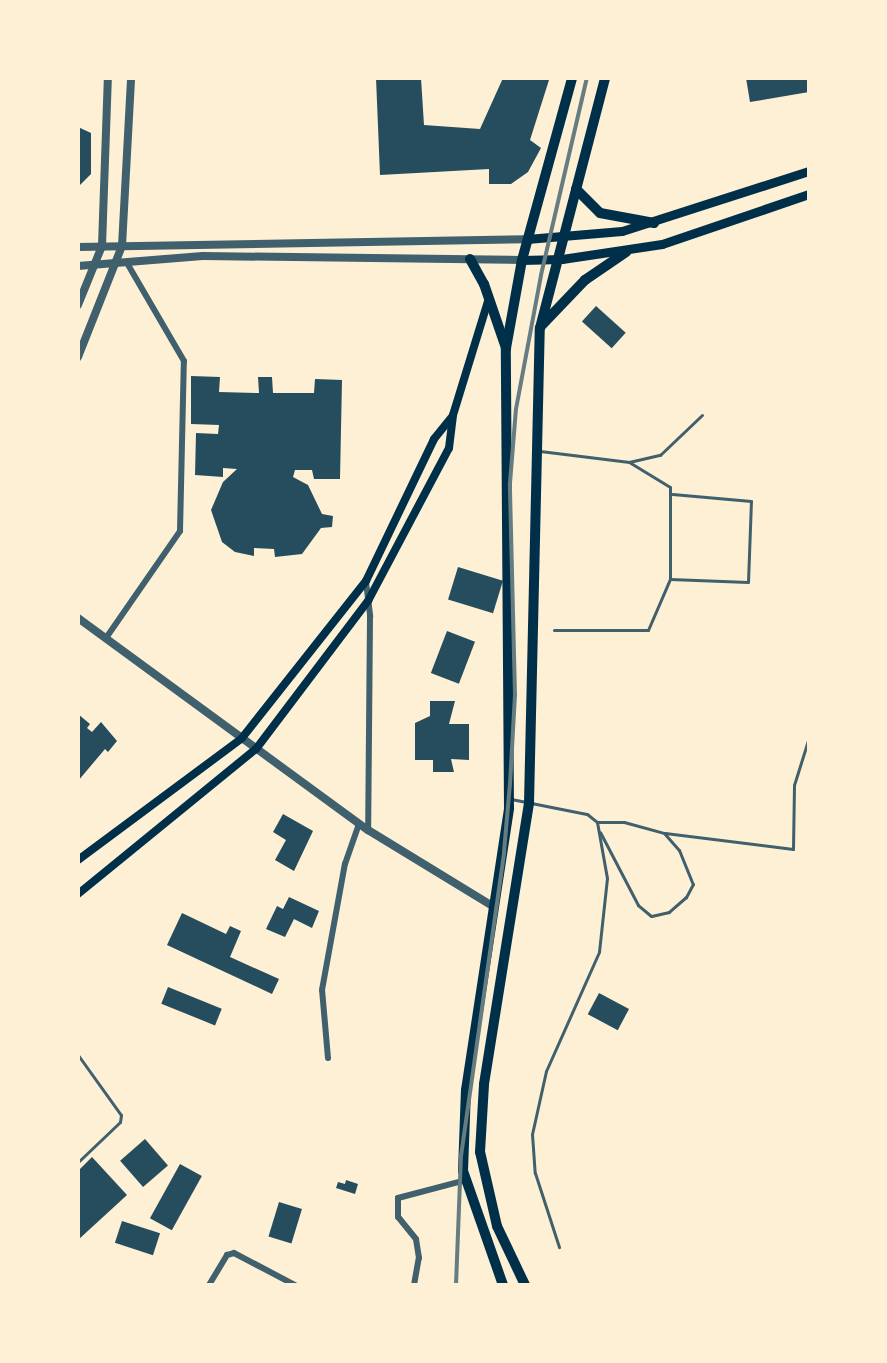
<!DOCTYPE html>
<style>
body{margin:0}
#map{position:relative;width:887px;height:1363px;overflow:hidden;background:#fdf0d5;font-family:"DM Sans",sans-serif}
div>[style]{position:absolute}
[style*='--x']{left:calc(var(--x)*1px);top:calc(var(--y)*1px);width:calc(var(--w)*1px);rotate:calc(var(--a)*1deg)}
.building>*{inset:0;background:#264d5e;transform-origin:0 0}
.service>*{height:3px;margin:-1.5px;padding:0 1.5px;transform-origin:1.5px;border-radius:1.5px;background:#3f606c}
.minor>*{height:6px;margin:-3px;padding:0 3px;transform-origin:3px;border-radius:3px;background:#3f606c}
.tertiary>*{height:8px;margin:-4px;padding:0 4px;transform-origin:4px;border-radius:4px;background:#3f606c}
.secondary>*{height:8px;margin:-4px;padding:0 4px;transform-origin:4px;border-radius:4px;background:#003049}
.primary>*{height:9px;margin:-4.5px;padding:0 4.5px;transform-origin:4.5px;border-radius:4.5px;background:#003049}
.trunk>*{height:10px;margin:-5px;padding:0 5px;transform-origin:5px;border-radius:5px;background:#003049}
.rail>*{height:4px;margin:-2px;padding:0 2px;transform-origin:2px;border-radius:2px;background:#657d81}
span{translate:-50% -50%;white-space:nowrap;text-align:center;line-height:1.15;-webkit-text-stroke:4.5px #fdf0d5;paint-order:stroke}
.frame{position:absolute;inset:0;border:80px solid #fdf0d5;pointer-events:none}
</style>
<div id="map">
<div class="building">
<i style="clip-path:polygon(376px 78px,421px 78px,424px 125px,480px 129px,503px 78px,549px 80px,530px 140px,541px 148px,528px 172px,511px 184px,489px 184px,489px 169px,380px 175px)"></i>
<i style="clip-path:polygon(746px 78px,809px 78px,809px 92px,750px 102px)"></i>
<i style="clip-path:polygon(78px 127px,91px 133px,91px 174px,78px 187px)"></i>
<i style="left:596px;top:306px;width:40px;height:21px;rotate:42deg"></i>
<i style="clip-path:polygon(191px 376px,220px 377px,219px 392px,259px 393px,258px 377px,272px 377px,273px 393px,314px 393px,315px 379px,342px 380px,340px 479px,314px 479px,312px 470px,295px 470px,293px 477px,308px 485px,322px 514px,333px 516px,332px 527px,321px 528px,302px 554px,275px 557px,274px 549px,254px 548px,254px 556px,235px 552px,222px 542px,211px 510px,223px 482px,237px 469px,223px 468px,223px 477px,195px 475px,196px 433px,218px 434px,219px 425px,191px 424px)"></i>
<i style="left:458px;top:567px;width:47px;height:34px;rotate:17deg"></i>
<i style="left:447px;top:631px;width:30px;height:45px;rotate:21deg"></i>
<i style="clip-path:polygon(430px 701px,455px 701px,449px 724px,469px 724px,469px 760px,451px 759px,454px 772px,433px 772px,433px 760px,415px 760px,415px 723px,430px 716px)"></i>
<i style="clip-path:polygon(78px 714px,90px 724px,87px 728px,92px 732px,101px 722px,117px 741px,108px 752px,105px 749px,78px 781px)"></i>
<i style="clip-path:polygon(283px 814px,313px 831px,294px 871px,275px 860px,286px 840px,273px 832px)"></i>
<i style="clip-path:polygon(289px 897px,319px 911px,312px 928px,294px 919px,285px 937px,266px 929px,277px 906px,283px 909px)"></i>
<i style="clip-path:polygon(182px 913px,226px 934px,230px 926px,241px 931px,230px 957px,279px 979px,272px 994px,167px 945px)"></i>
<i style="left:168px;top:987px;width:58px;height:18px;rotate:22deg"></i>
<i style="left:599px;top:993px;width:34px;height:24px;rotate:28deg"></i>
<i style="left:145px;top:1139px;width:35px;height:33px;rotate:49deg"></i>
<i style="clip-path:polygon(92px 1157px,127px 1195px,78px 1240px,78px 1171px)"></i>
<i style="left:180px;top:1164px;width:25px;height:62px;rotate:29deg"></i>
<i style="clip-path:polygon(346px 1180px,358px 1184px,355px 1194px,336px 1188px,338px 1182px,345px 1184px)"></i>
<i style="left:279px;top:1202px;width:24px;height:36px;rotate:17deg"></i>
<i style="left:122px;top:1221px;width:40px;height:23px;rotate:18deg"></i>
</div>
<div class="service">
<i style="--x:540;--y:451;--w:90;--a:7"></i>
<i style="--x:629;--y:462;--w:32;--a:-13"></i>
<i style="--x:660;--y:455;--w:58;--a:-43.6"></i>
<i style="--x:629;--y:462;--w:48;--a:31.4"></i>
<i style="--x:670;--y:487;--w:92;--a:90"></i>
<i style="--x:670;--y:579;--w:78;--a:2.2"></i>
<i style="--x:748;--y:582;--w:81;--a:-87.9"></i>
<i style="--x:751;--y:501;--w:79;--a:-174.9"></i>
<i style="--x:554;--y:630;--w:94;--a:0"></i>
<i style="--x:648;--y:630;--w:56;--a:-66.7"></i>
<i style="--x:511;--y:799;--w:77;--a:11.2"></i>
<i style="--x:587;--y:814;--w:13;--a:39"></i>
<i style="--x:597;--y:822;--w:57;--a:79.9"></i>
<i style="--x:607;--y:878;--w:74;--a:96.2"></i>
<i style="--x:599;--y:952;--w:130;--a:114"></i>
<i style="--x:546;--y:1071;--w:65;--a:102.5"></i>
<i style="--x:532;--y:1134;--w:39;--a:86"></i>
<i style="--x:535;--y:1173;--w:78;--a:72"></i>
<i style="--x:597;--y:822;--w:27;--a:0"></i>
<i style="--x:624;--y:822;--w:41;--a:15.4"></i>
<i style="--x:664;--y:833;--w:23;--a:49"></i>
<i style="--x:679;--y:850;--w:37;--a:68"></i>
<i style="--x:693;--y:884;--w:15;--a:118"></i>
<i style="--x:686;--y:897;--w:23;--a:139"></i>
<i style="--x:669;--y:912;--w:18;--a:167"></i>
<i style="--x:651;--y:916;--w:17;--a:-140"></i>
<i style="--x:638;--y:905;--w:82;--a:-117.5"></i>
<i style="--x:665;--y:833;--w:129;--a:7.1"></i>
<i style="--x:793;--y:849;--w:64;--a:-89.1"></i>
<i style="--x:794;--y:785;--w:50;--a:-72.6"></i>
<i style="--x:78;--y:1055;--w:74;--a:54.4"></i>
<i style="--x:121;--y:1115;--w:7;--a:98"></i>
<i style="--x:120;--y:1122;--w:58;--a:136.4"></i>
</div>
<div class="minor">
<i style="--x:366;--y:582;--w:35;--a:83"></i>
<i style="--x:370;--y:617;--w:213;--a:90.5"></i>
<i style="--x:106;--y:638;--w:130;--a:-55.3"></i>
<i style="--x:180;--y:531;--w:170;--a:-88.7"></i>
<i style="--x:184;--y:361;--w:113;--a:-120.2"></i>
<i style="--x:328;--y:1058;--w:68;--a:-95"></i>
<i style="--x:322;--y:990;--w:128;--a:-79.7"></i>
<i style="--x:345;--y:864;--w:42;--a:-70.7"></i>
<i style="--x:209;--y:1285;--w:35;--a:-59"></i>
<i style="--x:227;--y:1255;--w:7;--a:-16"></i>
<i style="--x:234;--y:1253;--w:69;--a:27.7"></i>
<i style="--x:414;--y:1285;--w:27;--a:-80"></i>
<i style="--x:419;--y:1258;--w:19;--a:-99"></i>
<i style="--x:416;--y:1239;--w:28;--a:-129"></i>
<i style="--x:398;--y:1217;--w:19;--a:-90"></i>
<i style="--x:398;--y:1198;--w:70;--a:-14.8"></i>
</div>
<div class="tertiary">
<i style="--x:78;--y:247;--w:449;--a:-1"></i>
<i style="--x:78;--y:266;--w:125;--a:-4.6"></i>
<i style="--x:203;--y:256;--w:319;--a:0.7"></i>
<i style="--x:78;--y:305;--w:64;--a:-67.9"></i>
<i style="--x:102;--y:246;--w:168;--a:-88"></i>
<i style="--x:78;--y:357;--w:119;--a:-68.4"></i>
<i style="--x:122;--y:246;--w:168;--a:-86.9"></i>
<i style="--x:78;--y:618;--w:359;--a:36.2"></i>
<i style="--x:368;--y:830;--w:148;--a:31.4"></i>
</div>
<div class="secondary">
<i style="--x:78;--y:860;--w:204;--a:-36.6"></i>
<i style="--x:242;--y:738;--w:200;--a:-51.7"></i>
<i style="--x:366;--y:581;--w:157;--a:-64.4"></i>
<i style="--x:434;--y:439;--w:28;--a:-51"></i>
<i style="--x:78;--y:894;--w:230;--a:-39.2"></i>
<i style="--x:256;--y:749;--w:186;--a:-52.9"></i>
<i style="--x:368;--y:601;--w:173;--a:-62.1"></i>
<i style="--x:449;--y:448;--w:33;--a:-83"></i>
<i style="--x:453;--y:415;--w:122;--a:-72.9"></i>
</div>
<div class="primary">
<i style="--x:527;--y:239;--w:95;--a:-4.8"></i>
<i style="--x:622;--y:231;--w:196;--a:-17.8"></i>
<i style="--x:522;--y:260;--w:40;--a:-1.4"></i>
<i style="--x:562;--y:259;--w:101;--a:-8.5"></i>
<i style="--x:662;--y:244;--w:155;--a:-18.8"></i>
</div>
<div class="trunk">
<i style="--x:576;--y:189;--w:34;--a:45"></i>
<i style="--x:600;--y:213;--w:55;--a:10.5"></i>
<i style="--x:470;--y:259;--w:29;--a:61"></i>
<i style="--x:484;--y:284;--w:68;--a:71"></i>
<i style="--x:541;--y:326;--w:64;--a:-46.3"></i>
<i style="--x:585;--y:280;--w:50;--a:-34.3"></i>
<i style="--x:503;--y:1285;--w:121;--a:-109.3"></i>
<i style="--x:463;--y:1171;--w:81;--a:-87.9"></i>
<i style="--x:466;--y:1090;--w:285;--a:-81.3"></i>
<i style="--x:509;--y:808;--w:460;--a:-90.4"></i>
<i style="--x:506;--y:348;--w:89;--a:-79.7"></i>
<i style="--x:522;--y:260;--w:189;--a:-74.6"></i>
<i style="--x:525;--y:1285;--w:65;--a:-115.4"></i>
<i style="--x:497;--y:1226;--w:76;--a:-102.9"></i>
<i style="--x:480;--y:1152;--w:68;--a:-86.6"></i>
<i style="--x:484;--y:1084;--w:285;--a:-80.9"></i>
<i style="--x:529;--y:803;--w:475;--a:-88.7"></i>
<i style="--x:540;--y:328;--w:258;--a:-75.4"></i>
</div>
<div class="rail">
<i style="--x:456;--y:1285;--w:129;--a:-87.8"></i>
<i style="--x:461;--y:1156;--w:307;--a:-81.9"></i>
<i style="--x:504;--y:852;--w:68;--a:-85"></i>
<i style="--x:510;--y:784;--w:89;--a:-86.8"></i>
<i style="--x:515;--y:695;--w:212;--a:-91.4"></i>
<i style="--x:510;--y:483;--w:74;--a:-85.4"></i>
<i style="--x:516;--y:409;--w:136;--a:-79.4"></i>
<i style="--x:541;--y:275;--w:202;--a:-76.9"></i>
</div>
<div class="frame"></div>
</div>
